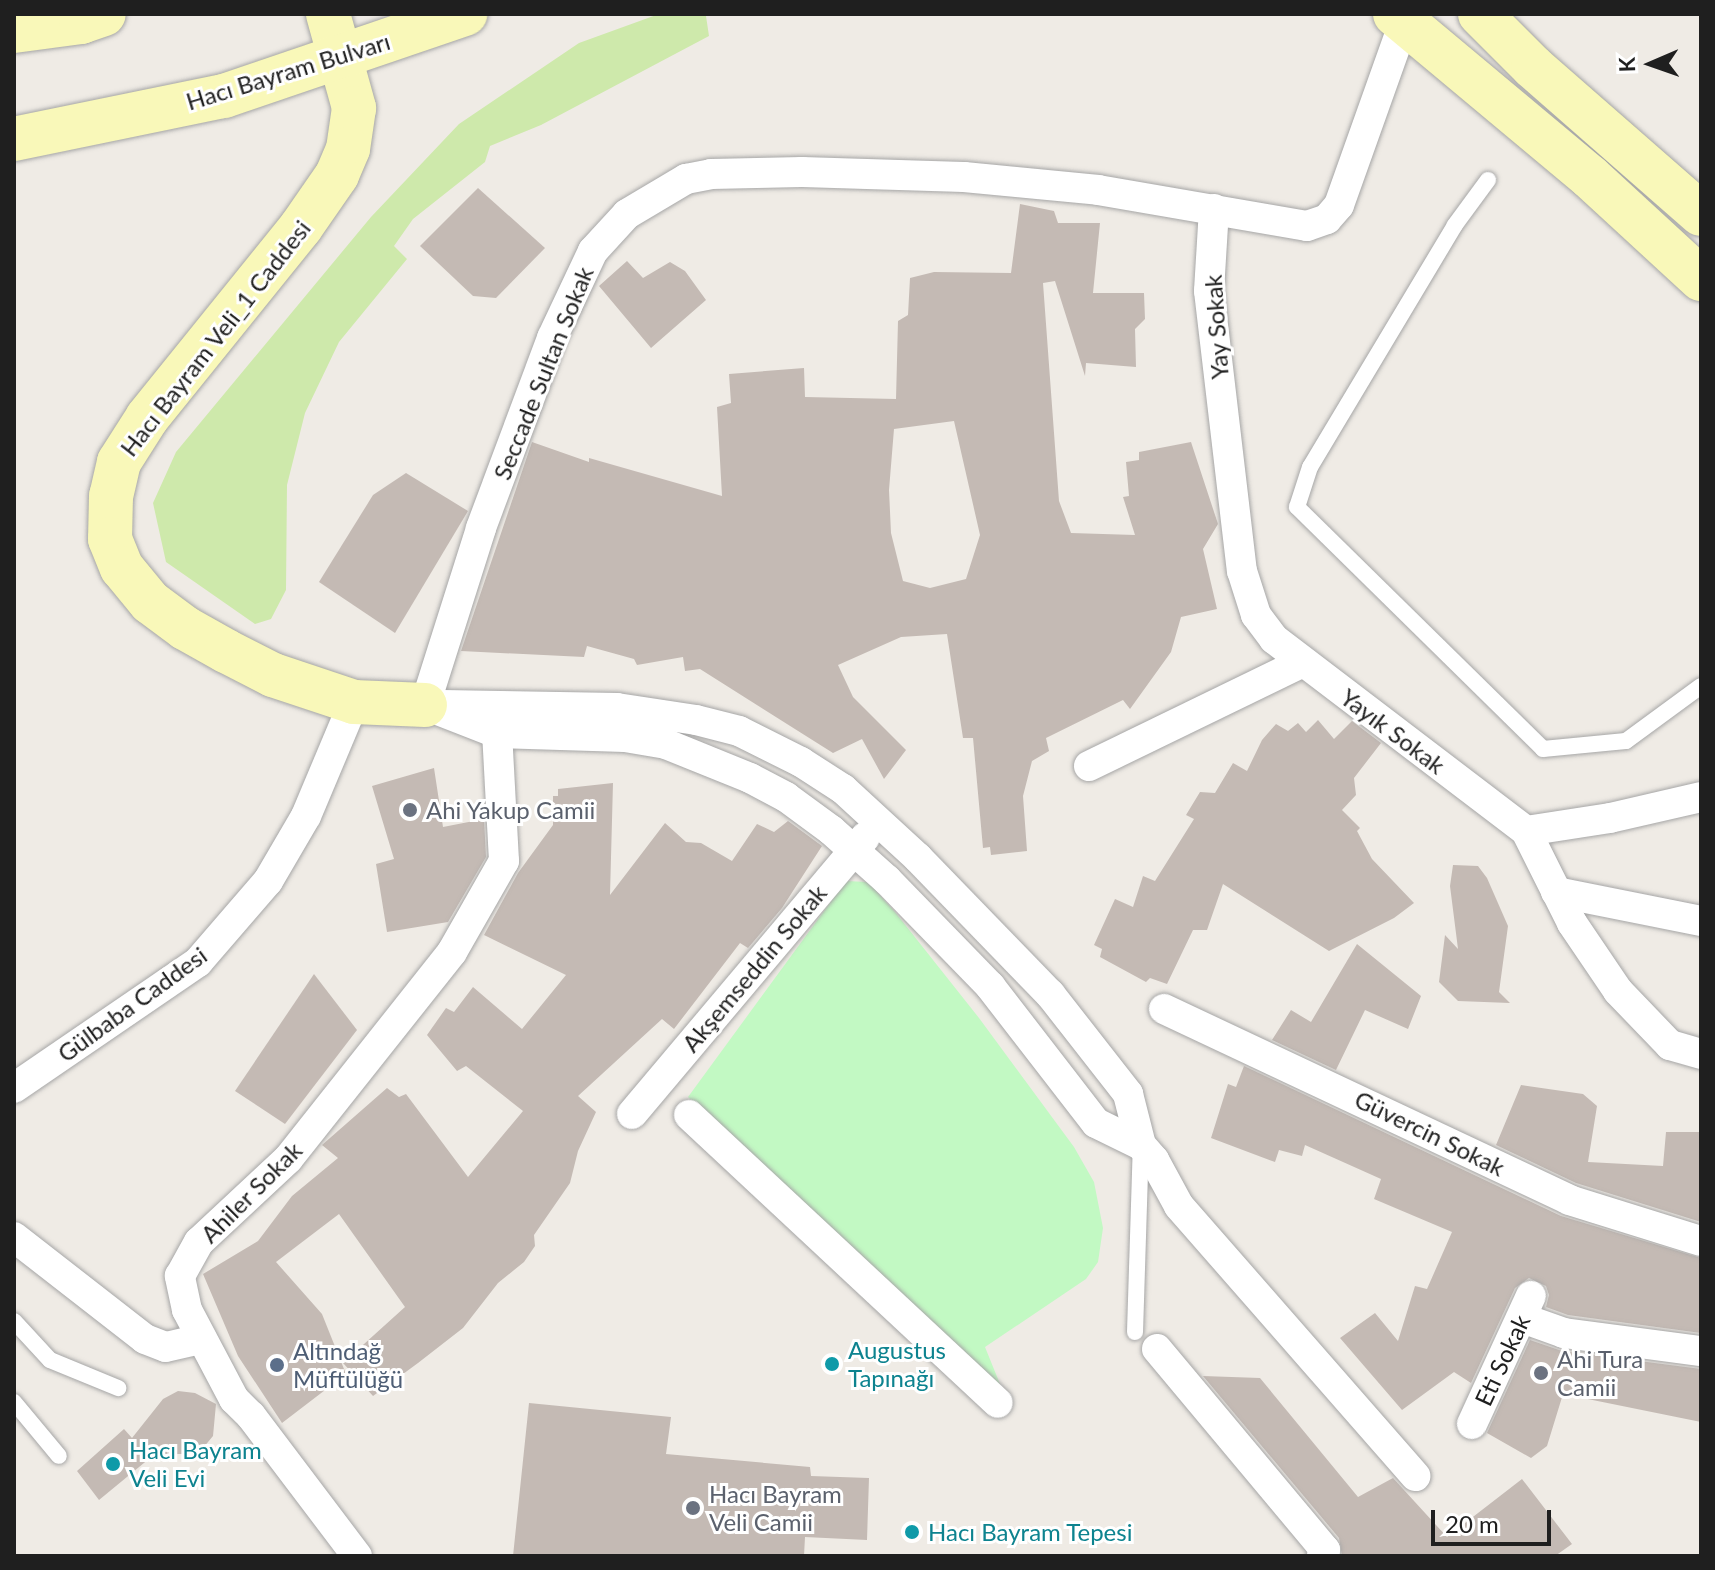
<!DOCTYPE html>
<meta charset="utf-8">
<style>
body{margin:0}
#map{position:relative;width:1715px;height:1570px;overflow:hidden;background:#efebe5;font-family:Lato,sans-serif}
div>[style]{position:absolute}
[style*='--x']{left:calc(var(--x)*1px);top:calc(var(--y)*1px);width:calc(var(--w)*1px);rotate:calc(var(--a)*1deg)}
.grass>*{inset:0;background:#cee9ab}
.park>*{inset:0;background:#c2f9c3}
.building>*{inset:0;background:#c4bab4}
.roads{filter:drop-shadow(0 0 2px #a6a6a6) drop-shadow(0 0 2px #a6a6a6)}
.lane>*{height:16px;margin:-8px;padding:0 8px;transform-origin:8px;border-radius:8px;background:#fff}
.street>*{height:30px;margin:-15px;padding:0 15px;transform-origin:15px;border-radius:15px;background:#fff}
.secondary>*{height:44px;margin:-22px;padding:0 22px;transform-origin:22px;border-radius:22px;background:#f9f8b9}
.dots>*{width:22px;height:22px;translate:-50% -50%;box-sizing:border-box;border:4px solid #fff;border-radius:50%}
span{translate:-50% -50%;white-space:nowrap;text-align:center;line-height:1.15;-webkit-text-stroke:6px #fff;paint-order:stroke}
.street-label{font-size:24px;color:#1f1f1f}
.worship-label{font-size:24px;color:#5b616d}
.left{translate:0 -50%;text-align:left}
.culture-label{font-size:24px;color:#0d838f}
.service-label{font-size:24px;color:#4e5e75}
.frame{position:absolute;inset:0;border:16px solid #1f1f1f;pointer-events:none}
.north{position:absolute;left:1611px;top:24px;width:80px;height:80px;-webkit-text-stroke:6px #fff;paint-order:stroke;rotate:268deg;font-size:22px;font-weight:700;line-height:32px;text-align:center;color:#1f1f1f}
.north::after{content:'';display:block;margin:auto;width:28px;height:36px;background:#1f1f1f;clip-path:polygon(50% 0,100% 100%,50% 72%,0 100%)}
.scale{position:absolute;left:1431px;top:1510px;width:120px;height:36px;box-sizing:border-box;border:4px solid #1f1f1f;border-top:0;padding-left:10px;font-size:24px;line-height:28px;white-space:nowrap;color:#1f1f1f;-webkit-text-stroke:6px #fff;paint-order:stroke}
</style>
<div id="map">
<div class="grass">
<i style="clip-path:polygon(659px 14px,709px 14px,706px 16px,709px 36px,541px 125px,490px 146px,485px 162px,413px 219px,394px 246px,407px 259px,339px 342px,305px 413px,287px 485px,286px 590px,271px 619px,255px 624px,166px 562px,153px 503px,176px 452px,371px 217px,459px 124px,579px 43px)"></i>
</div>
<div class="park">
<i style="clip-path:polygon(846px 881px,868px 882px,895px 912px,979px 1018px,1074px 1147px,1094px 1182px,1103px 1228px,1098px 1262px,1086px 1279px,985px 1347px,1004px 1394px,688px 1097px)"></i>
</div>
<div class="building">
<i style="clip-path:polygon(478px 188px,545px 248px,496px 298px,473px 296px,420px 246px)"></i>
<i style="clip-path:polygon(evenodd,1020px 204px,1054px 211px,1058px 223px,1100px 223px,1093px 293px,1144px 293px,1145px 319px,1135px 329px,1136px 367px,1086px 363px,1085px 376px,1055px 281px,1043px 283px,1059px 501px,1071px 533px,1135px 535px,1123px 497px,1129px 496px,1126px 462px,1139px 460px,1139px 452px,1191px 442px,1218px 524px,1203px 549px,1217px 609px,1181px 617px,1171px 652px,1130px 709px,1123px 700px,1046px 738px,1049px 751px,1032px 761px,1023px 796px,1027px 851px,991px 855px,990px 847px,983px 848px,973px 738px,963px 738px,947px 634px,901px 637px,838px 665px,853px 697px,906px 750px,884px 779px,862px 739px,833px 753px,700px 669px,685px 671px,683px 657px,637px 665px,634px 659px,587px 646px,584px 657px,461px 651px,532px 442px,589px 462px,589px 458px,722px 496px,717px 407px,731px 403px,729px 374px,804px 368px,805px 397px,896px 399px,898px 321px,908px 315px,910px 278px,934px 272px,1011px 273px,1020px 204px,954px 421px,980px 535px,966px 579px,930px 588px,903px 581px,891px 533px,889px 490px,894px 429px,954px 421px)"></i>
<i style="clip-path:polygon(627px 261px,643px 278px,670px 262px,685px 271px,706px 300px,651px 348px,599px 286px)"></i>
<i style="clip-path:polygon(406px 473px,468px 511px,395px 633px,319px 582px,373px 495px)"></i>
<i style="clip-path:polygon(1318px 720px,1334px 739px,1352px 721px,1381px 743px,1354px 778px,1356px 795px,1342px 810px,1360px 828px,1357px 831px,1372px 859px,1414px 903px,1394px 918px,1329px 951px,1223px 884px,1207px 930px,1193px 930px,1167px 984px,1150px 978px,1146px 982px,1100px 957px,1102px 949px,1094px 945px,1115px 899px,1133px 907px,1143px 876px,1155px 881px,1194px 819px,1186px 815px,1200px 792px,1215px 793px,1233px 763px,1247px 771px,1262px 740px,1276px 724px,1288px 731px,1298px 723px,1306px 732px)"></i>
<i style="clip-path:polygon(434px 768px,443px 827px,484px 819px,486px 857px,448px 922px,387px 932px,376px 864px,394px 859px,372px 786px)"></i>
<i style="clip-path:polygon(613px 783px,610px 895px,665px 823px,686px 842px,701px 843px,732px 861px,757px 824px,774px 832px,788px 821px,822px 846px,782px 908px,748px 948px,740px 943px,674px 1029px,662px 1019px,578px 1096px,596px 1112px,578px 1151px,570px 1183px,534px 1235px,535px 1246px,524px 1262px,498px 1283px,463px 1328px,418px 1363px,373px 1396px,343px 1363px,405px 1307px,339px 1214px,276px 1262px,322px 1314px,346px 1374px,282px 1423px,238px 1356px,203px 1274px,258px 1241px,292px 1196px,338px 1158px,322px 1145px,387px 1088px,399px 1097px,406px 1094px,468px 1177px,523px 1111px,466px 1066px,457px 1071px,427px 1035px,446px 1008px,454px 1012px,473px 987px,522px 1029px,566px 975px,484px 935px,518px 873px,553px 825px,553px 796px,558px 796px,558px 789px)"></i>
<i style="clip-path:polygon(1453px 865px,1478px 866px,1487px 878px,1508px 926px,1499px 992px,1510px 1003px,1458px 1001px,1439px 982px,1445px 935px,1458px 949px,1450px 886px)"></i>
<i style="clip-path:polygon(1357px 944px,1421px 996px,1408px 1029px,1365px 1010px,1336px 1070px,1272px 1040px,1291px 1010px,1311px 1022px)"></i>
<i style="clip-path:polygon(314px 974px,357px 1030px,285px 1124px,235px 1091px)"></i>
<i style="clip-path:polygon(1244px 1066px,1561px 1216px,1701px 1258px,1701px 1333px,1568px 1315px,1546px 1307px,1549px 1295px,1546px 1286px,1529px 1278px,1515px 1288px,1471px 1383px,1454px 1372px,1402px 1410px,1340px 1338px,1375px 1313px,1398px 1341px,1415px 1286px,1427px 1289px,1452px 1232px,1374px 1199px,1381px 1179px,1305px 1145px,1302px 1156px,1279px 1150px,1275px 1162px,1211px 1138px,1228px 1084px,1236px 1087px)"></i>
<i style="clip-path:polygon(1521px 1085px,1583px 1094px,1597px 1106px,1588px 1162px,1663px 1166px,1666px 1132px,1701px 1132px,1701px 1222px,1576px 1183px,1496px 1145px)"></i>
<i style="clip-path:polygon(1530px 1340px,1562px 1351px,1701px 1369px,1701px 1422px,1563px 1394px,1547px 1446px,1531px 1458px,1487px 1433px)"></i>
<i style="clip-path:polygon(1203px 1376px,1260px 1378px,1358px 1497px,1393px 1478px,1447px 1537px,1522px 1479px,1572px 1544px,1555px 1556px,1342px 1556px,1339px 1538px)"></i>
<i style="clip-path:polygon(178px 1391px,195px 1393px,216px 1404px,213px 1436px,203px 1448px,189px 1454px,147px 1454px,150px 1458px,99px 1500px,77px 1471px,124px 1429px,132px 1438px,163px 1399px)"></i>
<i style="clip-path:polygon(529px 1403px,671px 1417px,666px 1454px,810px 1467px,811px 1476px,869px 1478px,867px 1540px,805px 1537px,804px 1556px,513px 1556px)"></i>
</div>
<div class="roads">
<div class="lane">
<i style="--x:1488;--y:180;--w:56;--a:126.3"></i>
<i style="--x:1455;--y:225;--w:282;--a:120.9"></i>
<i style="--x:1310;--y:467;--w:42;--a:108"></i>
<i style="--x:1297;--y:507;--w:345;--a:44.5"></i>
<i style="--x:1543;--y:749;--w:83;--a:-5.5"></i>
<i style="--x:1626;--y:741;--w:93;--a:-36.3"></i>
<i style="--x:14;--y:1321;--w:53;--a:47.3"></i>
<i style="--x:50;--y:1360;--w:74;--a:22.4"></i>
<i style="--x:1135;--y:1332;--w:186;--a:-88.2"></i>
<i style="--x:14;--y:1402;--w:70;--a:50.2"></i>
</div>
<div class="street">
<i style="--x:1214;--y:209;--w:82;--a:93.5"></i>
<i style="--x:1209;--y:291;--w:282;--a:83.3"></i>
<i style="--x:1242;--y:571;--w:46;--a:72.3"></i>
<i style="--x:1256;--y:615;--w:30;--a:53"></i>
<i style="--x:1274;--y:639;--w:317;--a:37.3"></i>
<i style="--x:1526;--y:831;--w:103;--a:63.4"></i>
<i style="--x:1572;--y:923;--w:82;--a:55.9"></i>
<i style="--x:1618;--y:991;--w:75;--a:46.1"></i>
<i style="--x:1670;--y:1045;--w:32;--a:16"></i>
<i style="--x:425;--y:705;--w:186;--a:-72.4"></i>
<i style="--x:481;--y:528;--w:203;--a:-69.5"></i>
<i style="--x:552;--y:338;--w:96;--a:-64.8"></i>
<i style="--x:593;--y:251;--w:50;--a:-47.4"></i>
<i style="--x:627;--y:214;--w:69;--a:-30.7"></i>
<i style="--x:686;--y:179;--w:25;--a:-11"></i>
<i style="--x:711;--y:174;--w:91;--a:-1.3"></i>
<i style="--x:802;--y:172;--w:162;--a:1.8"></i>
<i style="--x:964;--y:177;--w:135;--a:5.5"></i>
<i style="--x:1098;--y:190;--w:212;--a:9.8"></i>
<i style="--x:1307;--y:226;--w:21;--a:-19"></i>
<i style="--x:1327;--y:219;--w:18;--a:-49"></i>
<i style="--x:1339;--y:205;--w:196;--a:-70.4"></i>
<i style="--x:425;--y:705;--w:77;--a:21.3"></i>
<i style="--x:497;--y:733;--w:128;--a:1.8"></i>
<i style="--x:625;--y:737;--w:42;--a:9.7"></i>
<i style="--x:666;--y:744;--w:91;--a:22"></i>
<i style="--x:750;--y:778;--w:41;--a:27.8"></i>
<i style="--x:786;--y:797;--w:56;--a:36.3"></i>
<i style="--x:831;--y:830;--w:75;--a:41.8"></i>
<i style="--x:887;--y:880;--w:148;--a:45.8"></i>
<i style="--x:990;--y:986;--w:173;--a:52.3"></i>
<i style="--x:1096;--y:1123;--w:50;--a:26.1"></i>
<i style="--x:1141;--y:1145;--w:20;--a:49"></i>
<i style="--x:1154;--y:1160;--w:52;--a:61.5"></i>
<i style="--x:1179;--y:1206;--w:359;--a:48.8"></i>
<i style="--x:443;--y:705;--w:174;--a:1"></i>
<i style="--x:617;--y:708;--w:80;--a:8.6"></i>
<i style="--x:696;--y:720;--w:44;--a:14.3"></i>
<i style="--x:739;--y:731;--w:69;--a:26.6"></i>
<i style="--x:801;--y:762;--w:50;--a:32.7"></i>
<i style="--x:843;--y:789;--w:102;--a:42.6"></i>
<i style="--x:918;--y:858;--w:190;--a:45.9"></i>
<i style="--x:1050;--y:994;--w:127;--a:52"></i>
<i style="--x:1128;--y:1094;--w:53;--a:75.7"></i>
<i style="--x:1089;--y:766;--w:238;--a:-25.9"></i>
<i style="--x:1526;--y:831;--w:85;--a:-8.8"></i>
<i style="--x:1610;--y:818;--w:93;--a:-13"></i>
<i style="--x:1556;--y:892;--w:148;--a:11.3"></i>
<i style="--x:1164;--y:1009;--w:448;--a:25.2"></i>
<i style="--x:1569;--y:1200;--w:138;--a:17.3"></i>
<i style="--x:14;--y:1088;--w:223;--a:-34.4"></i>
<i style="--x:198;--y:962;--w:107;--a:-49.2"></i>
<i style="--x:268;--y:881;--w:75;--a:-59.7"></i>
<i style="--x:306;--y:816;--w:124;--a:-67.2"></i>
<i style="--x:632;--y:1114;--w:362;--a:-49.9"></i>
<i style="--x:689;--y:1115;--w:422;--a:43"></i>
<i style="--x:14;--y:1237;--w:166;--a:37.9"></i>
<i style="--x:145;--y:1339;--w:22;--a:21"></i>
<i style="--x:166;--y:1347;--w:36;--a:-13"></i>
<i style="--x:1522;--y:1318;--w:45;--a:19.7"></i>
<i style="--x:1564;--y:1333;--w:138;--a:7.5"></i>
<i style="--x:1157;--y:1349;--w:262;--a:50.1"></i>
<i style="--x:1325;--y:1550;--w:7;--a:117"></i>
<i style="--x:1472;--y:1424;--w:141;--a:-65.3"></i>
<i style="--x:357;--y:1556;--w:176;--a:-127.1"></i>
<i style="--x:251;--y:1416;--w:24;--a:-135"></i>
<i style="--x:234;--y:1399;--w:101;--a:-117.8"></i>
<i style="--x:187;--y:1310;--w:35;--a:-102"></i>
<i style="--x:180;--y:1276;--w:39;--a:-61"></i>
<i style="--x:199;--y:1242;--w:122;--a:-43"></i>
<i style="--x:288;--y:1159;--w:264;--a:-51.6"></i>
<i style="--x:452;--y:952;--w:105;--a:-60.3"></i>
<i style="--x:504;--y:861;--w:128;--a:-93.1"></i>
</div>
<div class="secondary">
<i style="--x:328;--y:14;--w:98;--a:74.5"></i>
<i style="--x:354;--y:108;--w:41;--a:98.3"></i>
<i style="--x:348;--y:149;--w:28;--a:113"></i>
<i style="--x:337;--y:175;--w:63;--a:124.7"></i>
<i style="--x:301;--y:227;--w:245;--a:128.9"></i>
<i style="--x:147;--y:418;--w:52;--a:122.5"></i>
<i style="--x:119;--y:462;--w:35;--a:103"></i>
<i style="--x:111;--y:496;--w:43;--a:91.3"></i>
<i style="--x:110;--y:539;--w:31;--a:68"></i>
<i style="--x:122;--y:568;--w:44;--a:50.5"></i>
<i style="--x:150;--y:602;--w:44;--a:36.6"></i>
<i style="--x:185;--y:628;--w:47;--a:29.3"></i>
<i style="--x:226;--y:651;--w:53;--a:27.1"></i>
<i style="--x:273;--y:675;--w:85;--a:18.4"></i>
<i style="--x:354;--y:702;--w:71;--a:2.4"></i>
<i style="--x:1395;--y:14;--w:254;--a:39.9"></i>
<i style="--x:1590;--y:177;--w:151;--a:42.6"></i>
<i style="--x:1480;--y:14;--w:75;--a:45"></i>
<i style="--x:1533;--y:67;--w:223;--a:41.2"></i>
<i style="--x:14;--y:31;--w:68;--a:-7.7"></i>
<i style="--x:81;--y:22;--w:24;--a:-19"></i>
<i style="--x:14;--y:139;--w:214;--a:-11.6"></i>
<i style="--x:224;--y:96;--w:255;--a:-18.8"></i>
</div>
</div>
<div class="dots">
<i style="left:410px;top:810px;background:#6b7280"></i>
<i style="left:832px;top:1364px;background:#0f9aa8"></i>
<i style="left:277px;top:1365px;background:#5c6f8a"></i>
<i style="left:1541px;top:1373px;background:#6b7280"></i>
<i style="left:113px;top:1464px;background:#0f9aa8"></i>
<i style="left:693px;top:1508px;background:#6b7280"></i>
<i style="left:912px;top:1532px;background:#0f9aa8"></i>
</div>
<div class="street-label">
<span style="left:288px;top:71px;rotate:-17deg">Hacı Bayram Bulvarı</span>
<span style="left:1216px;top:327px;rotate:-94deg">Yay Sokak</span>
<span style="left:215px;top:338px;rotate:-52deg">Hacı Bayram Veli_1 Caddesi</span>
<span style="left:543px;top:373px;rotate:-68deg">Seccade Sultan Sokak</span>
<span style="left:1393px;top:731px;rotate:37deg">Yayık Sokak</span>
<span style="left:754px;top:968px;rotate:-50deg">Akşemseddin Sokak</span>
<span style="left:132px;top:1004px;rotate:-36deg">Gülbaba Caddesi</span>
<span style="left:1430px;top:1133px;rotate:26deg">Güvercin Sokak</span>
<span style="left:251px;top:1192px;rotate:-45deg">Ahiler Sokak</span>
<span style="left:1502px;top:1360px;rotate:-65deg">Eti Sokak</span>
</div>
<div class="worship-label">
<span class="left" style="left:426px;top:810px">Ahi Yakup Camii</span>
<span class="left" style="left:1557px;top:1373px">Ahi Tura<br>Camii</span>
<span class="left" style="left:709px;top:1508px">Hacı Bayram<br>Veli Camii</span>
</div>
<div class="culture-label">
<span class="left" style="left:848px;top:1364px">Augustus<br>Tapınağı</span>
<span class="left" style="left:129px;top:1464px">Hacı Bayram<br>Veli Evi</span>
<span class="left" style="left:928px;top:1532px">Hacı Bayram Tepesi</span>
</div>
<div class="service-label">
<span class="left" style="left:293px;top:1365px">Altındağ<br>Müftülüğü</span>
</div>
<div class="frame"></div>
<div class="north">K</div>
<div class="scale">20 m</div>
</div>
